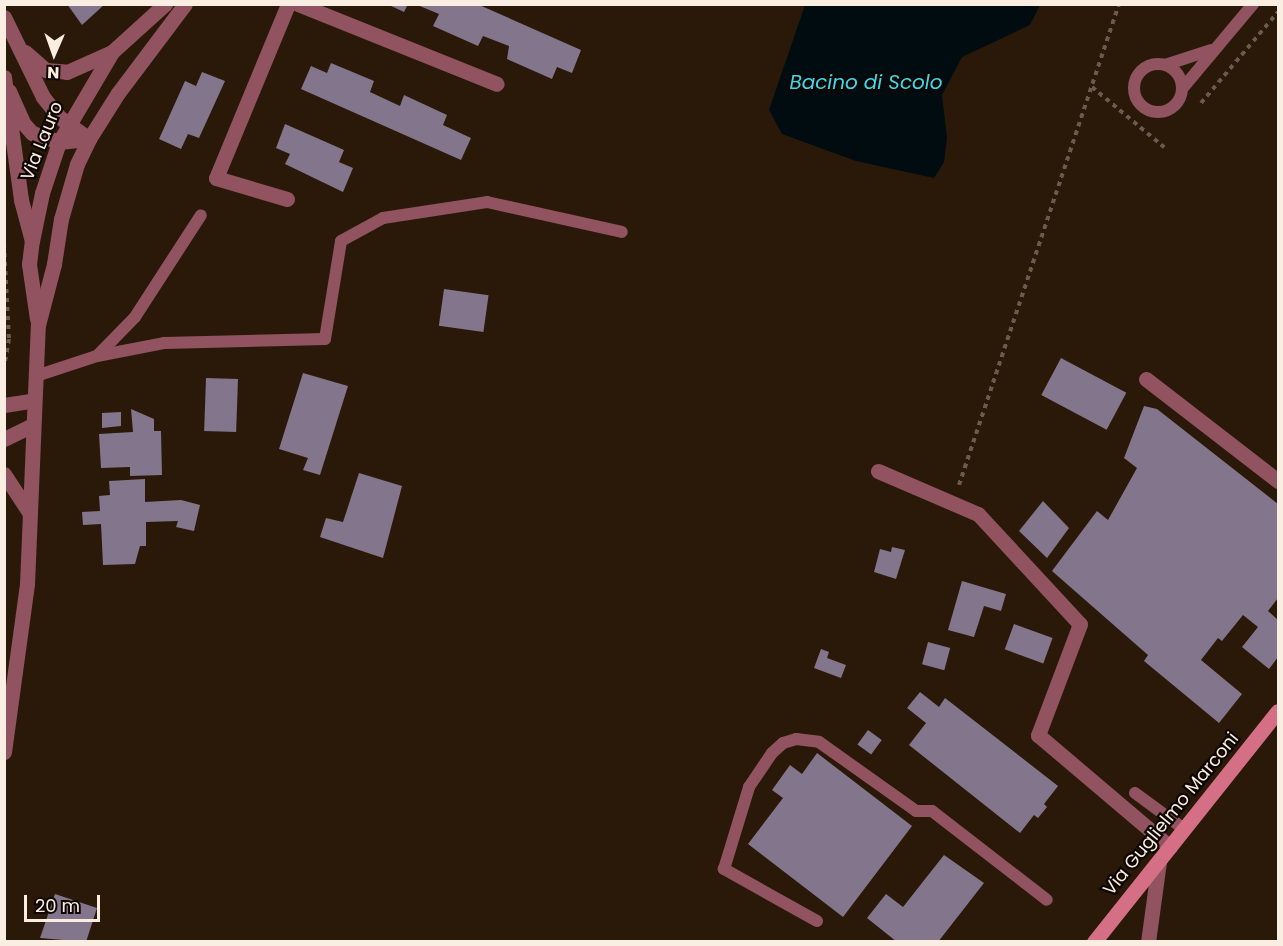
<!DOCTYPE html>
<style>
body{margin:0}
#map{position:relative;width:1283px;height:946px;overflow:hidden;background:#2a1908;font-family:Poppins,sans-serif}
div>[style]{position:absolute}
[style*='--x']{left:calc(var(--x)*1px);top:calc(var(--y)*1px);width:calc(var(--w)*1px);rotate:calc(var(--a)*1deg)}
.water>*{inset:0;background:#000c0f}
.building>*{inset:0;background:#83758c;transform-origin:0 0}
.path>*{height:4px;margin-top:-2px;transform-origin:0;background:repeating-linear-gradient(90deg,#6b5b4c 0 4.5px,transparent 0 9px)}
.service>*{height:12px;margin:-6px;padding:0 6px;transform-origin:6px;border-radius:6px;background:#91535f}
.service>.ring{margin:-6px;padding:0;box-sizing:content-box;background:none;border:12px solid #91535f;border-radius:50%}
.minor>*{height:15px;margin:-7.5px;padding:0 7.5px;transform-origin:7.5px;border-radius:7.5px;background:#91535f}
.tertiary>*{height:15px;margin:-7.5px;padding:0 7.5px;transform-origin:7.5px;border-radius:7.5px;background:#91535f}
.secondary>*{height:15px;margin:-7.5px;padding:0 7.5px;transform-origin:7.5px;border-radius:7.5px;background:#d46f85}
span{translate:-50% -50%;white-space:nowrap;text-align:center;line-height:1.15;-webkit-text-stroke:4.5px #0d0602;paint-order:stroke}
.street-label{font-size:18px;color:#faeee3}
.water-label{font-size:20px;color:#3edaec;font-style:italic}
.frame{position:absolute;inset:0;border:6px solid #faeee3;pointer-events:none}
.north{position:absolute;left:24px;top:24px;width:60px;height:60px;-webkit-text-stroke:4px #0d0602;paint-order:stroke;rotate:182deg;font-size:16px;font-weight:700;line-height:24px;text-align:center;color:#faeee3}
.north::after{content:'';display:block;margin:auto;width:21px;height:27px;background:#faeee3;clip-path:polygon(50% 0,100% 100%,50% 72%,0 100%)}
.scale{position:absolute;left:24px;top:895px;width:76px;height:27px;box-sizing:border-box;border:3px solid #faeee3;border-top:0;padding-left:8px;font-size:18px;line-height:21px;white-space:nowrap;color:#faeee3;-webkit-text-stroke:4px #0d0602;paint-order:stroke}
</style>
<div id="map">
<div class="water">
<i style="clip-path:polygon(805px 5px,805px 4px,1040px 5px,1030px 25px,962px 57px,942px 95px,947px 138px,944px 162px,934px 178px,856px 161px,782px 134px,769px 110px)"></i>
</div>
<div class="building">
<i style="clip-path:polygon(67px 4px,105px 4px,82px 25px)"></i>
<i style="clip-path:polygon(387px 4px,408px 4px,404px 12px)"></i>
<i style="clip-path:polygon(415px 4px,477px 4px,581px 50px,572px 73px,557px 67px,552px 79px,507px 59px,509px 46px,483px 36px,478px 46px,433px 26px,439px 14px)"></i>
<i style="clip-path:polygon(331px 63px,374px 81px,370px 92px,400px 106px,404px 95px,447px 115px,443px 125px,471px 138px,461px 160px,301px 89px,311px 66px,327px 73px)"></i>
<i style="clip-path:polygon(202px 72px,225px 81px,199px 138px,188px 134px,181px 149px,159px 139px,185px 81px,196px 86px)"></i>
<i style="clip-path:polygon(285px 124px,344px 150px,339px 162px,353px 168px,343px 192px,285px 164px,290px 154px,276px 148px)"></i>
<i style="left:444px;top:289px;width:45px;height:37px;rotate:8deg"></i>
<i style="left:1061px;top:358px;width:74px;height:42px;rotate:28deg"></i>
<i style="clip-path:polygon(303px 373px,348px 386px,320px 475px,303px 470px,308px 458px,279px 449px)"></i>
<i style="left:206px;top:378px;width:32px;height:53px;rotate:2deg"></i>
<i style="clip-path:polygon(1144px 406px,1157px 409px,1278px 504px,1278px 598px,1268px 611px,1278px 620px,1278px 657px,1269px 669px,1242px 647px,1258px 627px,1243px 615px,1222px 641px,1218px 638px,1201px 660px,1242px 694px,1219px 723px,1144px 661px,1148px 655px,1052px 571px,1097px 511px,1108px 520px,1137px 468px,1124px 458px)"></i>
<i style="clip-path:polygon(131px 409px,154px 419px,154px 431px,161px 431px,162px 475px,130px 476px,130px 467px,101px 468px,99px 434px,133px 432px)"></i>
<i style="clip-path:polygon(121px 412px,121px 426px,102px 428px,102px 413px)"></i>
<i style="clip-path:polygon(359px 473px,402px 486px,383px 558px,320px 537px,326px 518px,343px 522px)"></i>
<i style="clip-path:polygon(145px 479px,145px 502px,181px 500px,200px 505px,194px 531px,176px 527px,178px 521px,146px 522px,146px 546px,140px 546px,135px 564px,103px 565px,101px 524px,83px 525px,82px 512px,100px 511px,99px 496px,110px 495px,109px 481px)"></i>
<i style="clip-path:polygon(1043px 501px,1069px 528px,1047px 558px,1019px 531px)"></i>
<i style="clip-path:polygon(892px 547px,905px 550px,896px 579px,874px 572px,880px 549px,891px 552px)"></i>
<i style="clip-path:polygon(962px 581px,1006px 594px,1001px 611px,984px 606px,974px 637px,948px 630px)"></i>
<i style="left:1014px;top:624px;width:41px;height:27px;rotate:20deg"></i>
<i style="left:928px;top:642px;width:23px;height:23px;rotate:15deg"></i>
<i style="clip-path:polygon(821px 649px,829px 652px,827px 658px,846px 665px,841px 678px,814px 668px)"></i>
<i style="clip-path:polygon(920px 692px,939px 707px,945px 698px,1058px 786px,1044px 804px,1047px 807px,1038px 818px,1034px 815px,1020px 833px,909px 745px,926px 723px,907px 708px)"></i>
<i style="left:868px;top:730px;width:17px;height:18px;rotate:36deg"></i>
<i style="clip-path:polygon(817px 753px,912px 826px,843px 917px,748px 844px,783px 798px,772px 790px,790px 765px,802px 774px)"></i>
<i style="clip-path:polygon(944px 855px,984px 883px,938px 942px,897px 942px,867px 918px,886px 894px,903px 907px)"></i>
<i style="clip-path:polygon(55px 894px,97px 908px,86px 942px,40px 938px)"></i>
</div>
<div class="path">
<i style="--x:1092;--y:87;--w:94;--a:39.8"></i>
<i style="--x:1201;--y:103;--w:119;--a:-49.8"></i>
<i style="--x:4;--y:244;--w:95;--a:87"></i>
<i style="--x:9;--y:339;--w:27;--a:100"></i>
<i style="--x:959;--y:485;--w:507;--a:-71.6"></i>
</div>
<div class="service">
<i class="ring" style="left:1134px;top:64px;width:36px;height:36px"></i>
<i style="--x:1165;--y:65;--w:48;--a:-18.1"></i>
<i style="--x:1182;--y:89;--w:111;--a:-50.1"></i>
<i style="--x:97;--y:356;--w:54;--a:-45.7"></i>
<i style="--x:135;--y:317;--w:121;--a:-57.1"></i>
<i style="--x:36;--y:376;--w:64;--a:-18.2"></i>
<i style="--x:97;--y:356;--w:68;--a:-11"></i>
<i style="--x:164;--y:343;--w:161;--a:-1.4"></i>
<i style="--x:325;--y:339;--w:99;--a:-80.7"></i>
<i style="--x:341;--y:241;--w:48;--a:-28.7"></i>
<i style="--x:383;--y:218;--w:105;--a:-8.7"></i>
<i style="--x:487;--y:202;--w:138;--a:12.5"></i>
<i style="--x:1135;--y:793;--w:61;--a:36.3"></i>
<i style="--x:817;--y:921;--w:107;--a:-150.8"></i>
<i style="--x:724;--y:869;--w:86;--a:-73"></i>
<i style="--x:749;--y:787;--w:41;--a:-55.9"></i>
<i style="--x:772;--y:753;--w:15;--a:-42"></i>
<i style="--x:783;--y:743;--w:14;--a:-17"></i>
<i style="--x:796;--y:739;--w:23;--a:7"></i>
<i style="--x:819;--y:742;--w:119;--a:35.4"></i>
<i style="--x:916;--y:811;--w:16;--a:0"></i>
<i style="--x:932;--y:811;--w:145;--a:37.7"></i>
</div>
<div class="minor">
<i style="--x:298;--y:4;--w:214;--a:21.9"></i>
<i style="--x:4;--y:17;--w:89;--a:64"></i>
<i style="--x:43;--y:97;--w:26;--a:51"></i>
<i style="--x:59;--y:117;--w:37;--a:36"></i>
<i style="--x:25;--y:52;--w:28;--a:41"></i>
<i style="--x:46;--y:70;--w:21;--a:5"></i>
<i style="--x:67;--y:72;--w:49;--a:-24"></i>
<i style="--x:4;--y:77;--w:124;--a:82.1"></i>
<i style="--x:21;--y:200;--w:42;--a:75"></i>
<i style="--x:9;--y:91;--w:36;--a:66"></i>
<i style="--x:24;--y:124;--w:12;--a:48"></i>
<i style="--x:32;--y:133;--w:28;--a:18"></i>
<i style="--x:59;--y:142;--w:30;--a:-6"></i>
<i style="--x:287;--y:199;--w:74;--a:-163.5"></i>
<i style="--x:216;--y:178;--w:188;--a:-67.5"></i>
<i style="--x:1146;--y:379;--w:167;--a:37.7"></i>
<i style="--x:878;--y:471;--w:109;--a:23.3"></i>
<i style="--x:978;--y:514;--w:150;--a:47.2"></i>
<i style="--x:1080;--y:624;--w:119;--a:110.7"></i>
<i style="--x:1038;--y:735;--w:173;--a:40.3"></i>
<i style="--x:1148;--y:942;--w:81;--a:-82.2"></i>
</div>
<div class="tertiary">
<i style="--x:37;--y:319;--w:56;--a:-98.3"></i>
<i style="--x:29;--y:264;--w:23;--a:-83"></i>
<i style="--x:32;--y:241;--w:49;--a:-78.2"></i>
<i style="--x:42;--y:193;--w:54;--a:-71.6"></i>
<i style="--x:59;--y:142;--w:104;--a:-59.5"></i>
<i style="--x:112;--y:52;--w:72;--a:-42.2"></i>
<i style="--x:4;--y:405;--w:30;--a:-9"></i>
<i style="--x:4;--y:439;--w:32;--a:-26"></i>
<i style="--x:4;--y:474;--w:45;--a:56.7"></i>
<i style="--x:4;--y:752;--w:170;--a:-82.2"></i>
<i style="--x:27;--y:584;--w:259;--a:-87.6"></i>
<i style="--x:38;--y:325;--w:63;--a:-75.3"></i>
<i style="--x:54;--y:264;--w:46;--a:-81.2"></i>
<i style="--x:61;--y:219;--w:57;--a:-73.8"></i>
<i style="--x:77;--y:164;--w:28;--a:-64"></i>
<i style="--x:89;--y:139;--w:54;--a:-57.8"></i>
<i style="--x:118;--y:93;--w:111;--a:-53"></i>
</div>
<div class="secondary">
<i style="--x:1094;--y:942;--w:295;--a:-51.5"></i>
</div>
<div class="street-label">
<span style="left:42px;top:141px;rotate:-68deg">Via Lauro</span>
<span style="left:1171px;top:814px;rotate:-51deg">Via Guglielmo Marconi</span>
</div>
<div class="water-label">
<span style="left:866px;top:82px">Bacino di Scolo</span>
</div>
<div class="frame"></div>
<div class="north">N</div>
<div class="scale">20 m</div>
</div>
